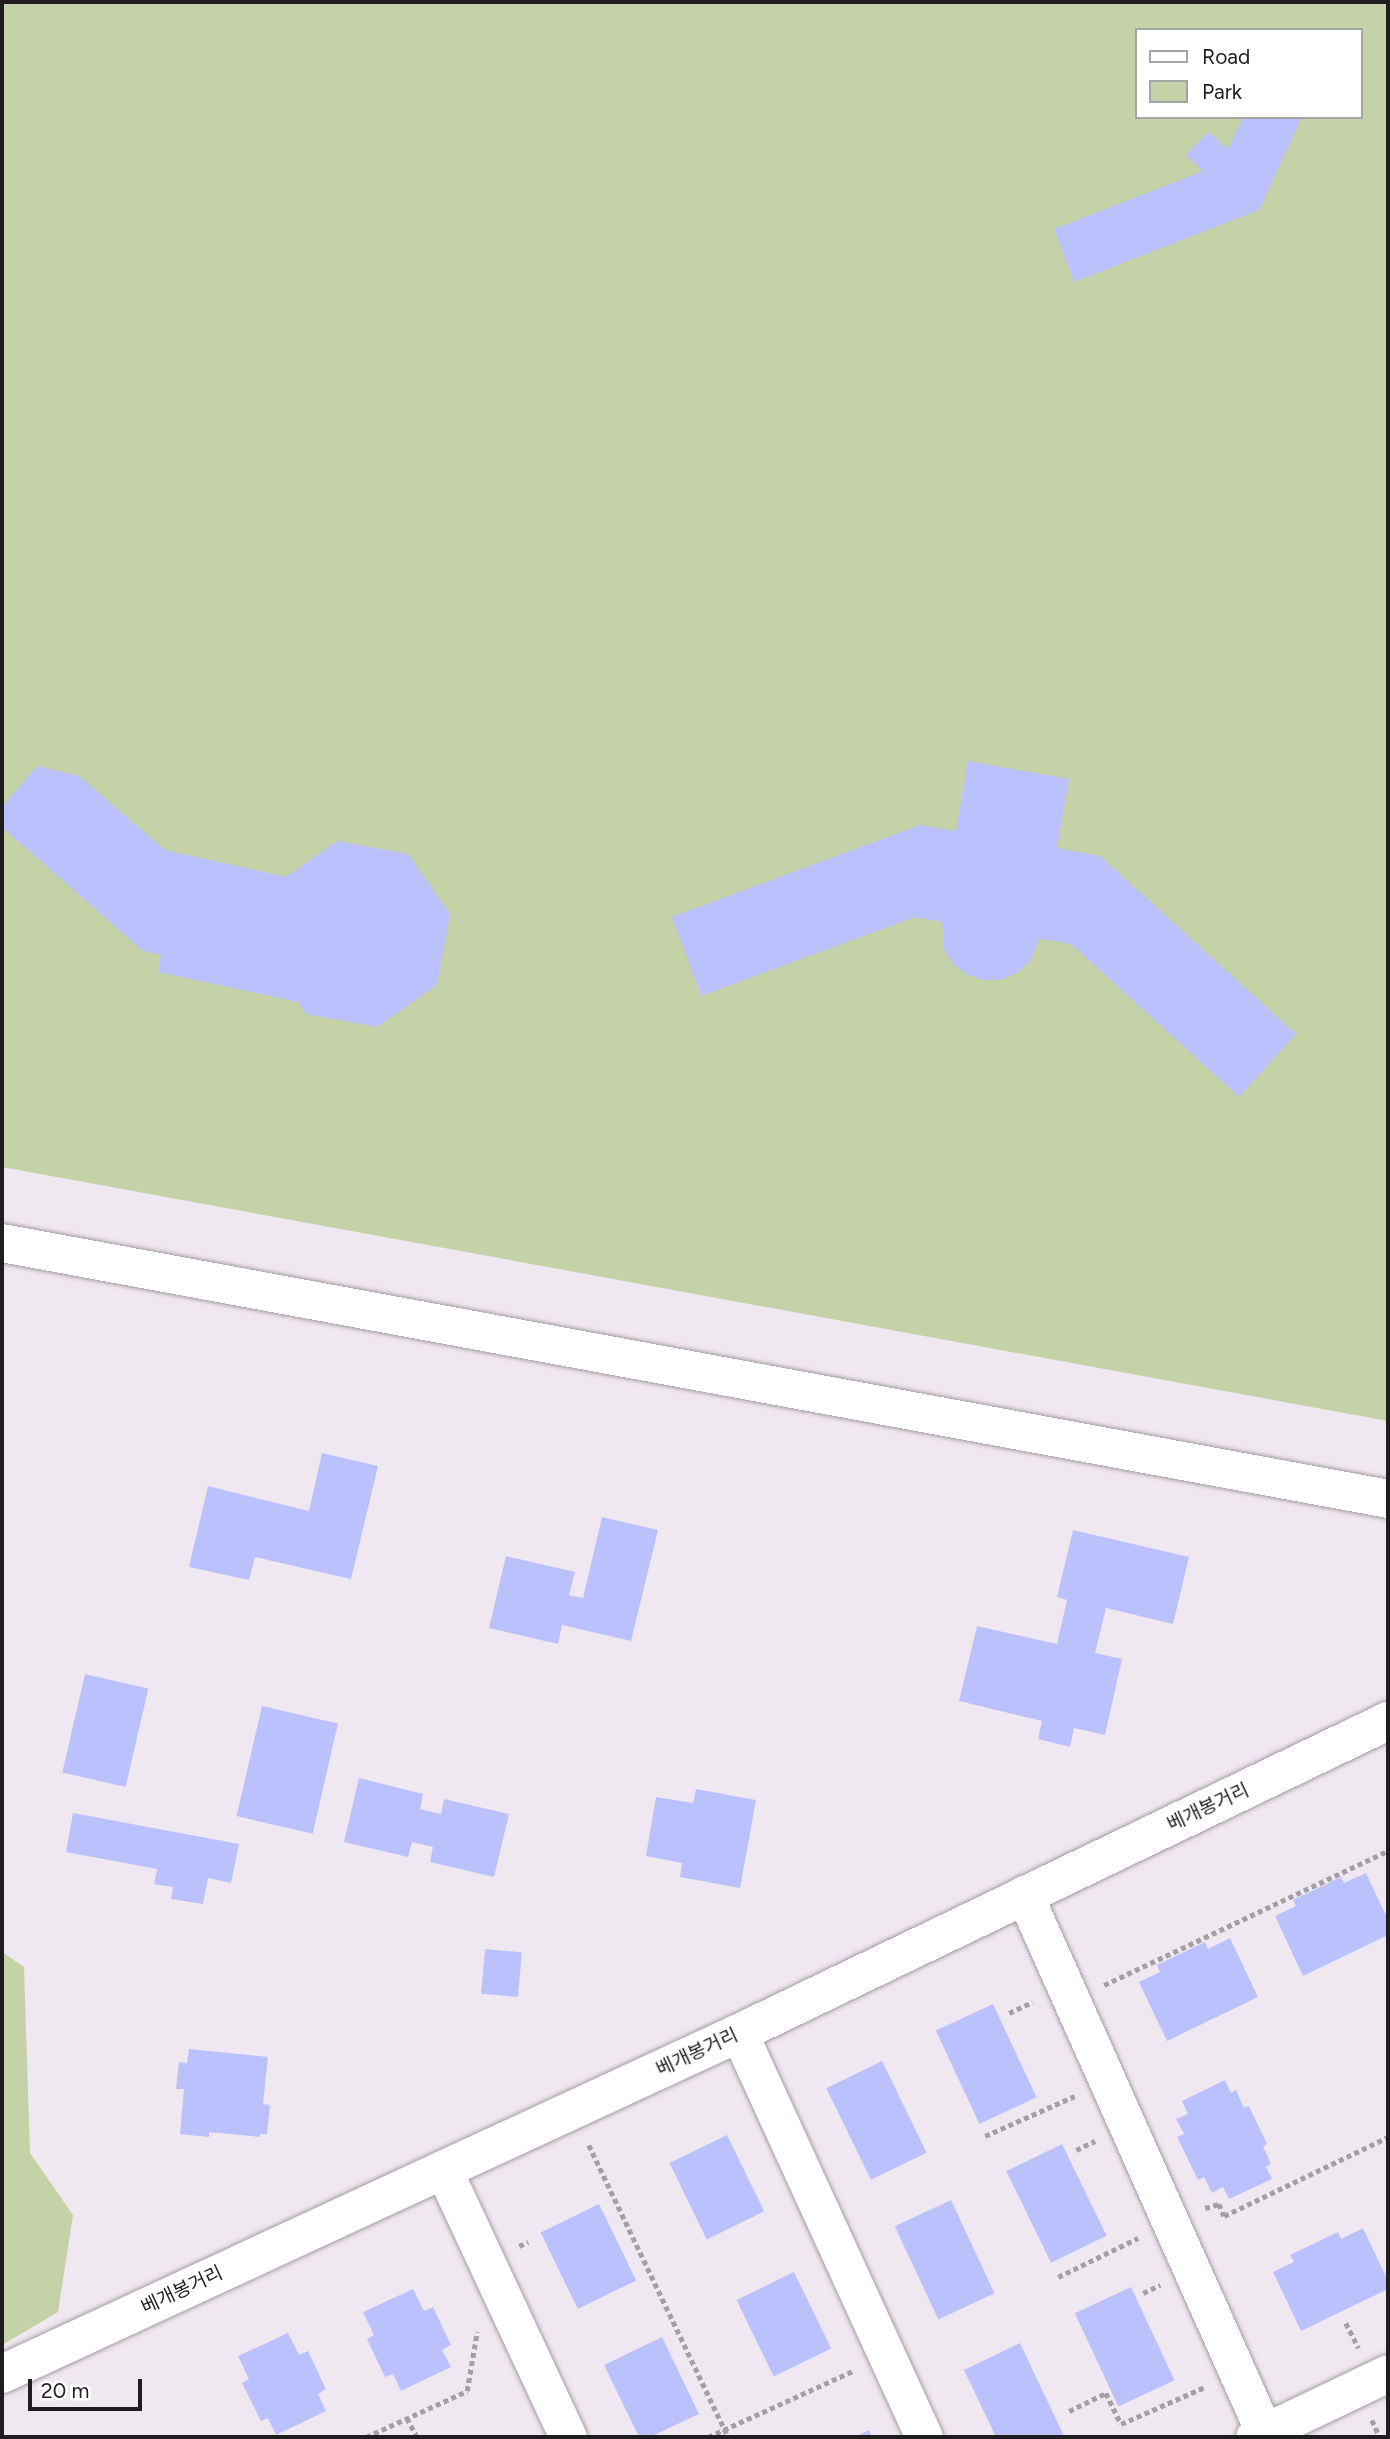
<!DOCTYPE html>
<meta charset="utf-8">
<style>
body{margin:0}
#map{position:relative;width:1390px;height:2439px;overflow:hidden;background:#f0e8f1;font-family:Figtree,"Noto Sans KR",sans-serif}
div>[style]{position:absolute}
[style*='--x']{left:calc(var(--x)*1px);top:calc(var(--y)*1px);width:calc(var(--w)*1px);rotate:calc(var(--a)*1deg)}
.green>*{inset:0;background:#c5d1a7}
.building>*{inset:0;background:#bbc1fc;transform-origin:0 0}
.path>*{height:4.5px;margin-top:-2.25px;transform-origin:0;background:repeating-linear-gradient(90deg,#a49ea5 0 5px,transparent 0 8.5px)}
.roads{filter:drop-shadow(0 0 2px #a49ca4) drop-shadow(0 0 2px #a49ca4)}
.minor>*{height:37px;margin:-18.5px;padding:0 18.5px;transform-origin:18.5px;border-radius:18.5px;background:#fff}
.tertiary>*{height:38px;margin:-19px;padding:0 19px;transform-origin:19px;border-radius:19px;background:#fff}
span{translate:-50% -50%;white-space:nowrap;text-align:center;line-height:1.15;-webkit-text-stroke:5px #fff;paint-order:stroke}
.street-label{font-size:19px;color:#201d20}
.frame{position:absolute;inset:0;border:4px solid #201d20;pointer-events:none}
.legend{position:absolute;left:1135px;top:28px;width:228px;height:91px;box-sizing:border-box;background:#fff;border:2px solid #a6a5a6;margin:0;padding:9px 12px;list-style:none;font-size:21px;color:#201d20}
.legend li{display:flex;align-items:center;gap:14px;height:35px}
.legend b{width:35px;border:2px solid #a6a5a6}
.scale{position:absolute;left:28px;top:2379px;width:114px;height:32px;box-sizing:border-box;border:4px solid #201d20;border-top:0;padding-left:9px;font-size:21px;line-height:24px;white-space:nowrap;color:#201d20;-webkit-text-stroke:5px #fff;paint-order:stroke}
</style>
<div id="map">
<div class="green">
<i style="clip-path:polygon(evenodd,2px 2px,1388px 2px,1388px 1421px,2px 1167px,2px 2px,1136px 30px,1360px 30px,1360px 117px,1136px 117px,1136px 30px)"></i>
<i style="clip-path:polygon(2px 1952px,24px 1967px,30px 2153px,73px 2215px,58px 2312px,2px 2345px)"></i>
</div>
<div class="building">
<i style="clip-path:polygon(1243px 117px,1302px 117px,1259px 210px,1074px 282px,1054px 229px,1203px 171px,1186px 155px,1208px 132px,1228px 149px)"></i>
<i style="clip-path:polygon(968px 761px,1069px 779px,1057px 848px,1100px 856px,1296px 1034px,1239px 1097px,1071px 944px,1039px 939px,1030px 962px,1017px 973px,1000px 980px,983px 980px,966px 974px,953px 964px,944px 949px,942px 922px,915px 917px,701px 996px,672px 917px,920px 825px,956px 831px)"></i>
<i style="clip-path:polygon(37px 766px,79px 776px,165px 850px,286px 877px,337px 841px,408px 854px,450px 914px,437px 985px,377px 1027px,306px 1014px,298px 1002px,158px 972px,161px 955px,143px 951px,2px 827px,2px 807px)"></i>
<i style="clip-path:polygon(322px 1453px,378px 1466px,351px 1579px,255px 1557px,249px 1580px,189px 1567px,208px 1486px,309px 1511px)"></i>
<i style="clip-path:polygon(602px 1517px,658px 1530px,631px 1641px,562px 1625px,558px 1644px,489px 1628px,506px 1556px,575px 1572px,569px 1595px,583px 1598px)"></i>
<i style="clip-path:polygon(1073px 1530px,1189px 1557px,1173px 1624px,1106px 1608px,1095px 1653px,1122px 1659px,1105px 1735px,1074px 1728px,1070px 1747px,1038px 1739px,1042px 1721px,959px 1701px,977px 1626px,1057px 1644px,1067px 1600px,1057px 1597px)"></i>
<i style="left:85px;top:1674px;width:65px;height:101px;rotate:13deg"></i>
<i style="left:262px;top:1706px;width:78px;height:113px;rotate:13deg"></i>
<i style="clip-path:polygon(359px 1778px,423px 1794px,420px 1809px,441px 1814px,444px 1799px,509px 1814px,494px 1877px,430px 1862px,433px 1847px,412px 1842px,408px 1857px,344px 1842px)"></i>
<i style="clip-path:polygon(696px 1789px,756px 1800px,740px 1888px,680px 1877px,682px 1863px,646px 1856px,656px 1797px,693px 1803px)"></i>
<i style="clip-path:polygon(73px 1813px,239px 1844px,231px 1883px,208px 1878px,203px 1904px,171px 1899px,173px 1887px,154px 1884px,157px 1869px,66px 1852px)"></i>
<i style="clip-path:polygon(1366px 1873px,1388px 1920px,1388px 1935px,1303px 1976px,1275px 1916px,1296px 1906px,1293px 1900px,1341px 1877px,1344px 1883px)"></i>
<i style="clip-path:polygon(1230px 1938px,1258px 1997px,1167px 2041px,1139px 1982px,1160px 1972px,1157px 1965px,1205px 1942px,1208px 1949px)"></i>
<i style="left:485px;top:1949px;width:37px;height:45px;rotate:5deg"></i>
<i style="left:993px;top:2004px;width:103px;height:63px;rotate:65deg"></i>
<i style="clip-path:polygon(189px 2049px,268px 2057px,263px 2104px,270px 2105px,267px 2134px,260px 2134px,260px 2137px,209px 2132px,209px 2137px,180px 2134px,184px 2089px,176px 2089px,179px 2062px,187px 2063px)"></i>
<i style="left:882px;top:2061px;width:102px;height:62px;rotate:64deg"></i>
<i style="clip-path:polygon(1225px 2080px,1231px 2093px,1236px 2090px,1244px 2108px,1249px 2106px,1267px 2144px,1263px 2146px,1271px 2164px,1266px 2167px,1272px 2179px,1229px 2199px,1223px 2187px,1212px 2193px,1204px 2177px,1198px 2180px,1177px 2137px,1184px 2134px,1176px 2119px,1188px 2114px,1182px 2101px)"></i>
<i style="left:727px;top:2135px;width:85px;height:64px;rotate:64deg"></i>
<i style="left:1062px;top:2144px;width:102px;height:62px;rotate:64deg"></i>
<i style="left:951px;top:2200px;width:103px;height:62px;rotate:65deg"></i>
<i style="left:599px;top:2204px;width:85px;height:65px;rotate:64deg"></i>
<i style="clip-path:polygon(1363px 2228px,1388px 2281px,1388px 2289px,1301px 2331px,1273px 2272px,1294px 2262px,1290px 2255px,1338px 2232px,1341px 2239px)"></i>
<i style="left:794px;top:2272px;width:85px;height:64px;rotate:64deg"></i>
<i style="left:1131px;top:2287px;width:103px;height:62px;rotate:65deg"></i>
<i style="clip-path:polygon(413px 2289px,424px 2311px,433px 2307px,451px 2345px,442px 2350px,451px 2367px,401px 2391px,393px 2374px,385px 2377px,367px 2339px,374px 2335px,363px 2312px)"></i>
<i style="clip-path:polygon(288px 2333px,299px 2355px,308px 2351px,326px 2389px,318px 2394px,326px 2411px,276px 2435px,268px 2418px,261px 2421px,242px 2383px,249px 2379px,238px 2356px)"></i>
<i style="clip-path:polygon(662px 2337px,699px 2414px,650px 2437px,639px 2437px,604px 2365px)"></i>
<i style="clip-path:polygon(1020px 2343px,1064px 2436px,1061px 2437px,996px 2437px,964px 2370px)"></i>
<i style="clip-path:polygon(869px 2430px,872px 2437px,855px 2437px)"></i>
</div>
<div class="path">
<i style="--x:1104;--y:1985;--w:314;--a:-25.3"></i>
<i style="--x:1009;--y:2013;--w:26;--a:-25"></i>
<i style="--x:985;--y:2136;--w:98;--a:-24"></i>
<i style="--x:589;--y:2145;--w:323;--a:64.5"></i>
<i style="--x:1076;--y:2150;--w:21;--a:-25"></i>
<i style="--x:1205;--y:2208;--w:15;--a:-16"></i>
<i style="--x:1219;--y:2204;--w:13;--a:67"></i>
<i style="--x:1224;--y:2216;--w:182;--a:-25.7"></i>
<i style="--x:519;--y:2246;--w:10;--a:-24"></i>
<i style="--x:1058;--y:2277;--w:89;--a:-26"></i>
<i style="--x:1143;--y:2293;--w:19;--a:-25"></i>
<i style="--x:1346;--y:2323;--w:28;--a:63"></i>
<i style="--x:1069;--y:2411;--w:41;--a:-25.9"></i>
<i style="--x:1106;--y:2393;--w:34;--a:64"></i>
<i style="--x:1121;--y:2424;--w:92;--a:-23.8"></i>
<i style="--x:407;--y:2418;--w:21;--a:62"></i>
<i style="--x:1372;--y:2420;--w:19;--a:65"></i>
<i style="--x:366;--y:2437;--w:111;--a:-24.5"></i>
<i style="--x:467;--y:2391;--w:60;--a:-80.4"></i>
<i style="--x:708;--y:2437;--w:159;--a:-24.5"></i>
</div>
<div class="roads">
<div class="minor">
<i style="--x:1024;--y:1894;--w:589;--a:65.96"></i>
<i style="--x:739;--y:2033;--w:444;--a:65.4"></i>
<i style="--x:443;--y:2169;--w:296;--a:65"></i>
<i style="--x:1254;--y:2437;--w:148;--a:-25.5"></i>
</div>
<div class="tertiary">
<i style="--x:2;--y:1243;--w:1409;--a:10.46"></i>
<i style="--x:2;--y:2374;--w:812;--a:-24.83"></i>
<i style="--x:739;--y:2033;--w:720;--a:-25.68"></i>
</div>
</div>
<div class="street-label">
<span style="left:1208px;top:1807px;rotate:-25deg">베개봉거리</span>
<span style="left:697px;top:2052px;rotate:-25deg">베개봉거리</span>
<span style="left:182px;top:2290px;rotate:-25deg">베개봉거리</span>
</div>
<div class="frame"></div>
<ul class="legend">
<li><b style="height:9px;background:#fff"></b>Road</li>
<li><b style="height:19px;background:#c5d1a7"></b>Park</li>
</ul>
<div class="scale">20 m</div>
</div>
